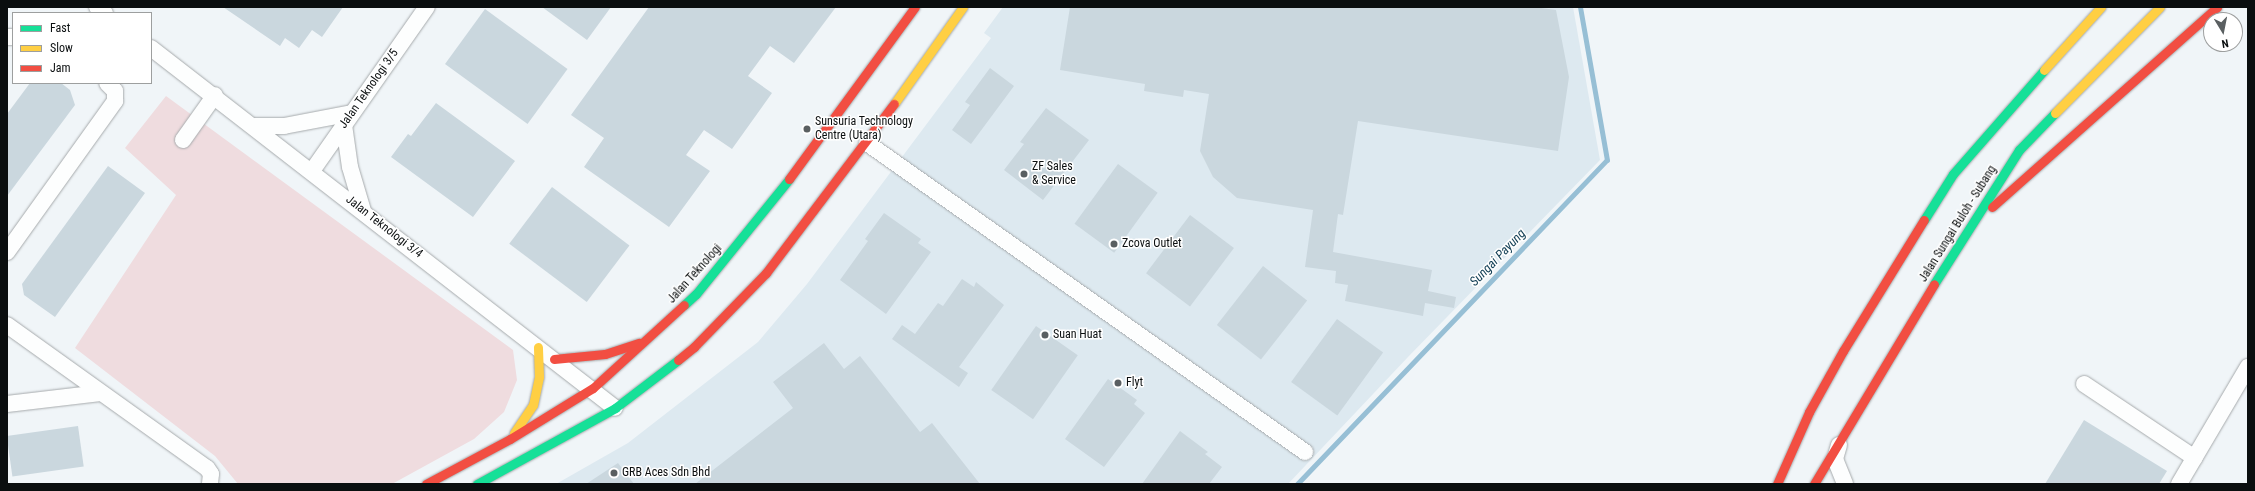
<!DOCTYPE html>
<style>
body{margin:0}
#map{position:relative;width:2255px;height:491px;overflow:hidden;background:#f0f5f8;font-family:"Roboto Condensed",sans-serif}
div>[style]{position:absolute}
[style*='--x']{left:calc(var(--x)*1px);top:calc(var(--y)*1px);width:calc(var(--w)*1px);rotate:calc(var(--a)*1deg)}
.built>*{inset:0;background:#dde9f0}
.green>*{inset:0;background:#efdcdf}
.stream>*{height:5px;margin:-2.5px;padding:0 2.5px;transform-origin:2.5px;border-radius:2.5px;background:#97bfd5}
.building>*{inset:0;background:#cad7de;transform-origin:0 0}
.roads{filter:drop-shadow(0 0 1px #a6aaac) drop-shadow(0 0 1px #a6aaac)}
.street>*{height:16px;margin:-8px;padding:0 8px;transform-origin:8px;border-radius:8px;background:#fdfefe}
.fast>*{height:9px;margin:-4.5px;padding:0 4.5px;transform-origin:4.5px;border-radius:4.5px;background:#16e098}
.slow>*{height:9px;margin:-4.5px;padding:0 4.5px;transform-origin:4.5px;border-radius:4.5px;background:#ffcf43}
.jam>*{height:9px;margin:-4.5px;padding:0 4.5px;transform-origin:4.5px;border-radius:4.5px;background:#f24e42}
.dots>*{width:11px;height:11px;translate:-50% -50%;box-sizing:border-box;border:2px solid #fff;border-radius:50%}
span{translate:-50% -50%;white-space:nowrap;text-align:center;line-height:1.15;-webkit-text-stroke:3px #fff;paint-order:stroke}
.street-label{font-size:12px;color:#0a0e0f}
.poi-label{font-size:12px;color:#0a0e0f}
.left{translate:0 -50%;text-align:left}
.water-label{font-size:13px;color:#0f3d53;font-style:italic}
.frame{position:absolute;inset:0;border:8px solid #0a0e0f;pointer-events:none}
.legend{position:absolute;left:12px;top:12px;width:140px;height:72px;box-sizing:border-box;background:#fff;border:1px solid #9d9f9f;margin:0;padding:5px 7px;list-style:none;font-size:12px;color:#0a0e0f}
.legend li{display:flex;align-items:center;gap:8px;height:20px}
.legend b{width:20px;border:1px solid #9d9f9f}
.north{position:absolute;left:2203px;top:12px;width:40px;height:40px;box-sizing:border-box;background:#fff;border:1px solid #9d9f9f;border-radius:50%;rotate:170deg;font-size:11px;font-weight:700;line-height:16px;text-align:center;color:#0a0e0f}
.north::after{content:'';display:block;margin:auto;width:14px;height:18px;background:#5a5f61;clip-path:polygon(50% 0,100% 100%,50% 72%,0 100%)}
</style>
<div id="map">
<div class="built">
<i style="clip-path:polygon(1003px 7px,1573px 7px,1600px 160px,1408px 357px,1288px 484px,556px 484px,628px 443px,758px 342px,807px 284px,991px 38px,984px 33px)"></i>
</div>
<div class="green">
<i style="clip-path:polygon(166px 96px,513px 350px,517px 380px,504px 412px,474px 439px,392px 484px,238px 484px,215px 456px,75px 348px,176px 195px,125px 148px)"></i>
</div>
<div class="stream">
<i style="--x:1297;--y:484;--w:448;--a:-46.3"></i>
<i style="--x:1607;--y:160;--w:155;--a:-100"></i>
</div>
<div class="building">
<i style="clip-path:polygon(223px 7px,343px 7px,322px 37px,312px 30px,299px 48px,285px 38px,280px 46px)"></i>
<i style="clip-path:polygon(542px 7px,611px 7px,587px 40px)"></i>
<i style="clip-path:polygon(649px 7px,836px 7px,794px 63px,770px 46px,748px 76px,772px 93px,732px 149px,704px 130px,686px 155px,710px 171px,669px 227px,584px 167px,604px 138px,571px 115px)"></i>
<i style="clip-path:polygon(1070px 7px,1534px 7px,1556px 10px,1569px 77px,1558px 151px,1358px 121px,1343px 215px,1338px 214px,1333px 252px,1432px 270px,1428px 291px,1456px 297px,1454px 308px,1425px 303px,1423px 316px,1345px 301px,1348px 285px,1335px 283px,1336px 271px,1305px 267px,1313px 210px,1237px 198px,1213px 177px,1200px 151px,1209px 94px,1184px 90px,1183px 97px,1144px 91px,1145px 84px,1060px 70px)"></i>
<i style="left:485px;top:9px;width:102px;height:68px;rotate:36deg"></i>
<i style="clip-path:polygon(990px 68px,1014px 86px,971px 144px,952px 130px,970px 105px,965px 102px)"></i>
<i style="clip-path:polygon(30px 83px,61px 83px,70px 90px,75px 105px,7px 196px,7px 114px)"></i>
<i style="clip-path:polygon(436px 103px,515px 161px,473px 217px,391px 157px,408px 134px,411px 136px)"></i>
<i style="clip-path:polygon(1046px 108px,1089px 140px,1043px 200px,1004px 170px,1024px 144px,1020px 142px)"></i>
<i style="left:1118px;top:164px;width:49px;height:74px;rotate:36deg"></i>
<i style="clip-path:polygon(108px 166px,145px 193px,55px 317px,24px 295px,22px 284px)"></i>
<i style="left:552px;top:187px;width:97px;height:71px;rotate:37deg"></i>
<i style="clip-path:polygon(884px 213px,921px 239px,918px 243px,931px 252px,886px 314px,840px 280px,868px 241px,865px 239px)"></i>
<i style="left:1190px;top:215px;width:55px;height:73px;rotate:37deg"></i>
<i style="left:1263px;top:266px;width:56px;height:75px;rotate:38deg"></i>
<i style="clip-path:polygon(962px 279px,974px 287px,976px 282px,1004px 305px,959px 367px,968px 373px,959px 387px,892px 339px,902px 325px,915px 334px,938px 303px,943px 306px)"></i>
<i style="left:1337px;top:319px;width:57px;height:78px;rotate:36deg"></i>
<i style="left:1036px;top:326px;width:51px;height:78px;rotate:35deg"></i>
<i style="clip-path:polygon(824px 343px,844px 369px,860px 356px,920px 432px,932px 423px,980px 484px,695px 484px,793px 408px,773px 382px)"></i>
<i style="clip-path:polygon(1108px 379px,1137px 400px,1134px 404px,1145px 413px,1104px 467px,1065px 439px)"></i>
<i style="clip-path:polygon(2084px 420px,2167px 471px,2159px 484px,2045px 484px)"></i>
<i style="left:78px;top:426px;width:41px;height:72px;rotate:82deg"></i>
<i style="clip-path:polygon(1180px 431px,1208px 452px,1205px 454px,1222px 467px,1209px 484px,1142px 484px)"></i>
<i style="clip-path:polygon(618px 463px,634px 484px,586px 484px)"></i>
</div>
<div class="roads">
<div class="street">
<i style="--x:97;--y:7;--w:10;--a:37"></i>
<i style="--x:7;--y:37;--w:6;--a:0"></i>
<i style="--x:151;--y:48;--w:587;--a:37.81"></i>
<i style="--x:344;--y:125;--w:42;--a:81.9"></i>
<i style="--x:350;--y:167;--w:46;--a:73.5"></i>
<i style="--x:255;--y:126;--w:29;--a:0"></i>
<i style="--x:284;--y:126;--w:69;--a:-10.8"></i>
<i style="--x:183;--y:140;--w:55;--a:-54.6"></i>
<i style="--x:867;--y:143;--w:536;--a:35.2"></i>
<i style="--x:312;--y:171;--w:200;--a:-55"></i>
<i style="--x:7;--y:252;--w:186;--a:-54.4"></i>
<i style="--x:115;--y:101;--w:10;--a:-90"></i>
<i style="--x:115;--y:91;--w:11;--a:-135"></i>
<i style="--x:7;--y:325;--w:246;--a:35.6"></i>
<i style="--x:207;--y:468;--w:7;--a:56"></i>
<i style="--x:211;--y:474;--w:10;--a:96"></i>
<i style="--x:2084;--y:384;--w:133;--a:33.7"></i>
<i style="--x:7;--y:404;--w:94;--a:-6.7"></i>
<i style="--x:1839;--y:445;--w:15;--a:106"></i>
<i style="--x:1835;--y:459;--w:27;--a:68"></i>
<i style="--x:2179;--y:484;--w:136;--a:-59.5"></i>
</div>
<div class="fast">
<i style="--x:1924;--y:220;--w:54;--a:-57.8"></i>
<i style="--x:1953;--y:174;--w:138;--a:-48.8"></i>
<i style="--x:1934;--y:284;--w:159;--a:-57.6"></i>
<i style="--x:2019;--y:150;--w:52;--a:-45.8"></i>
<i style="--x:684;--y:305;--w:16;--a:-43"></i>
<i style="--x:696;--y:294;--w:148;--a:-51"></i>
<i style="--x:477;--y:484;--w:158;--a:-28.8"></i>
<i style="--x:615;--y:408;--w:79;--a:-37.3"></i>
</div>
<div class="slow">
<i style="--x:2044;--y:70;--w:85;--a:-47.9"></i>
<i style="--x:894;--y:104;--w:119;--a:-54.6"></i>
<i style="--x:2055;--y:113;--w:149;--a:-45.3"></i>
<i style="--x:514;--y:433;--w:34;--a:-56"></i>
<i style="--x:533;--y:405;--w:29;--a:-78"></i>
<i style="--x:539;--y:377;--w:30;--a:-92"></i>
</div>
<div class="jam">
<i style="--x:789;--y:179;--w:213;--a:-53.8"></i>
<i style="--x:1992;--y:207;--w:301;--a:-41.6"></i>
<i style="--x:554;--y:359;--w:51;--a:-5.6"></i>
<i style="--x:605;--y:354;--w:36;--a:-18"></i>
<i style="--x:678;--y:360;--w:21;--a:-39"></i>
<i style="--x:694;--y:347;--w:103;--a:-45.8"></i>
<i style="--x:766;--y:273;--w:212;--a:-52.9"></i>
<i style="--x:426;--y:484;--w:95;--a:-28.2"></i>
<i style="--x:510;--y:439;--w:97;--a:-31.6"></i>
<i style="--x:593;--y:388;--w:123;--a:-42.4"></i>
<i style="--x:1777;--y:484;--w:79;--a:-66"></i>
<i style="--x:1809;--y:412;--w:70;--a:-60.9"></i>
<i style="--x:1843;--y:351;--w:154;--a:-58.3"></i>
<i style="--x:1814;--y:484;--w:233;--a:-59"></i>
</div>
</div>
<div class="dots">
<i style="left:807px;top:129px;background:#5a5f61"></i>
<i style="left:1024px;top:174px;background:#5a5f61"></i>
<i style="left:1114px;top:244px;background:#5a5f61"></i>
<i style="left:1045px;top:335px;background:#5a5f61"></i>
<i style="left:1118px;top:383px;background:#5a5f61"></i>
<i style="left:614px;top:473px;background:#5a5f61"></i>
</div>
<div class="street-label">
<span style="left:369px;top:89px;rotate:-55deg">Jalan Teknologi 3/5</span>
<span style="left:1958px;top:224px;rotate:-58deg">Jalan Sungai Buloh - Subang</span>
<span style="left:384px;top:227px;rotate:38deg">Jalan Teknologi 3/4</span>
<span style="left:695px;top:274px;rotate:-48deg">Jalan Teknologi</span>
</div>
<div class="poi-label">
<span class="left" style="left:815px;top:129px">Sunsuria Technology<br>Centre (Utara)</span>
<span class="left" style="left:1032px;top:174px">ZF Sales<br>&amp; Service</span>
<span class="left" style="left:1122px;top:244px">Zcova Outlet</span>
<span class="left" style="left:1053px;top:335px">Suan Huat</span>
<span class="left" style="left:1126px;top:383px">Flyt</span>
<span class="left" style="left:622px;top:473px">GRB Aces Sdn Bhd</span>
</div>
<div class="water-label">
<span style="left:1498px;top:258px;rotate:-46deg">Sungai Payung</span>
</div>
<div class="frame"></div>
<ul class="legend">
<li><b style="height:5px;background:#16e098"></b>Fast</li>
<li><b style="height:5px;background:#ffcf43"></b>Slow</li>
<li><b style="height:5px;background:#f24e42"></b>Jam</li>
</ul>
<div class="north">N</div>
</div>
